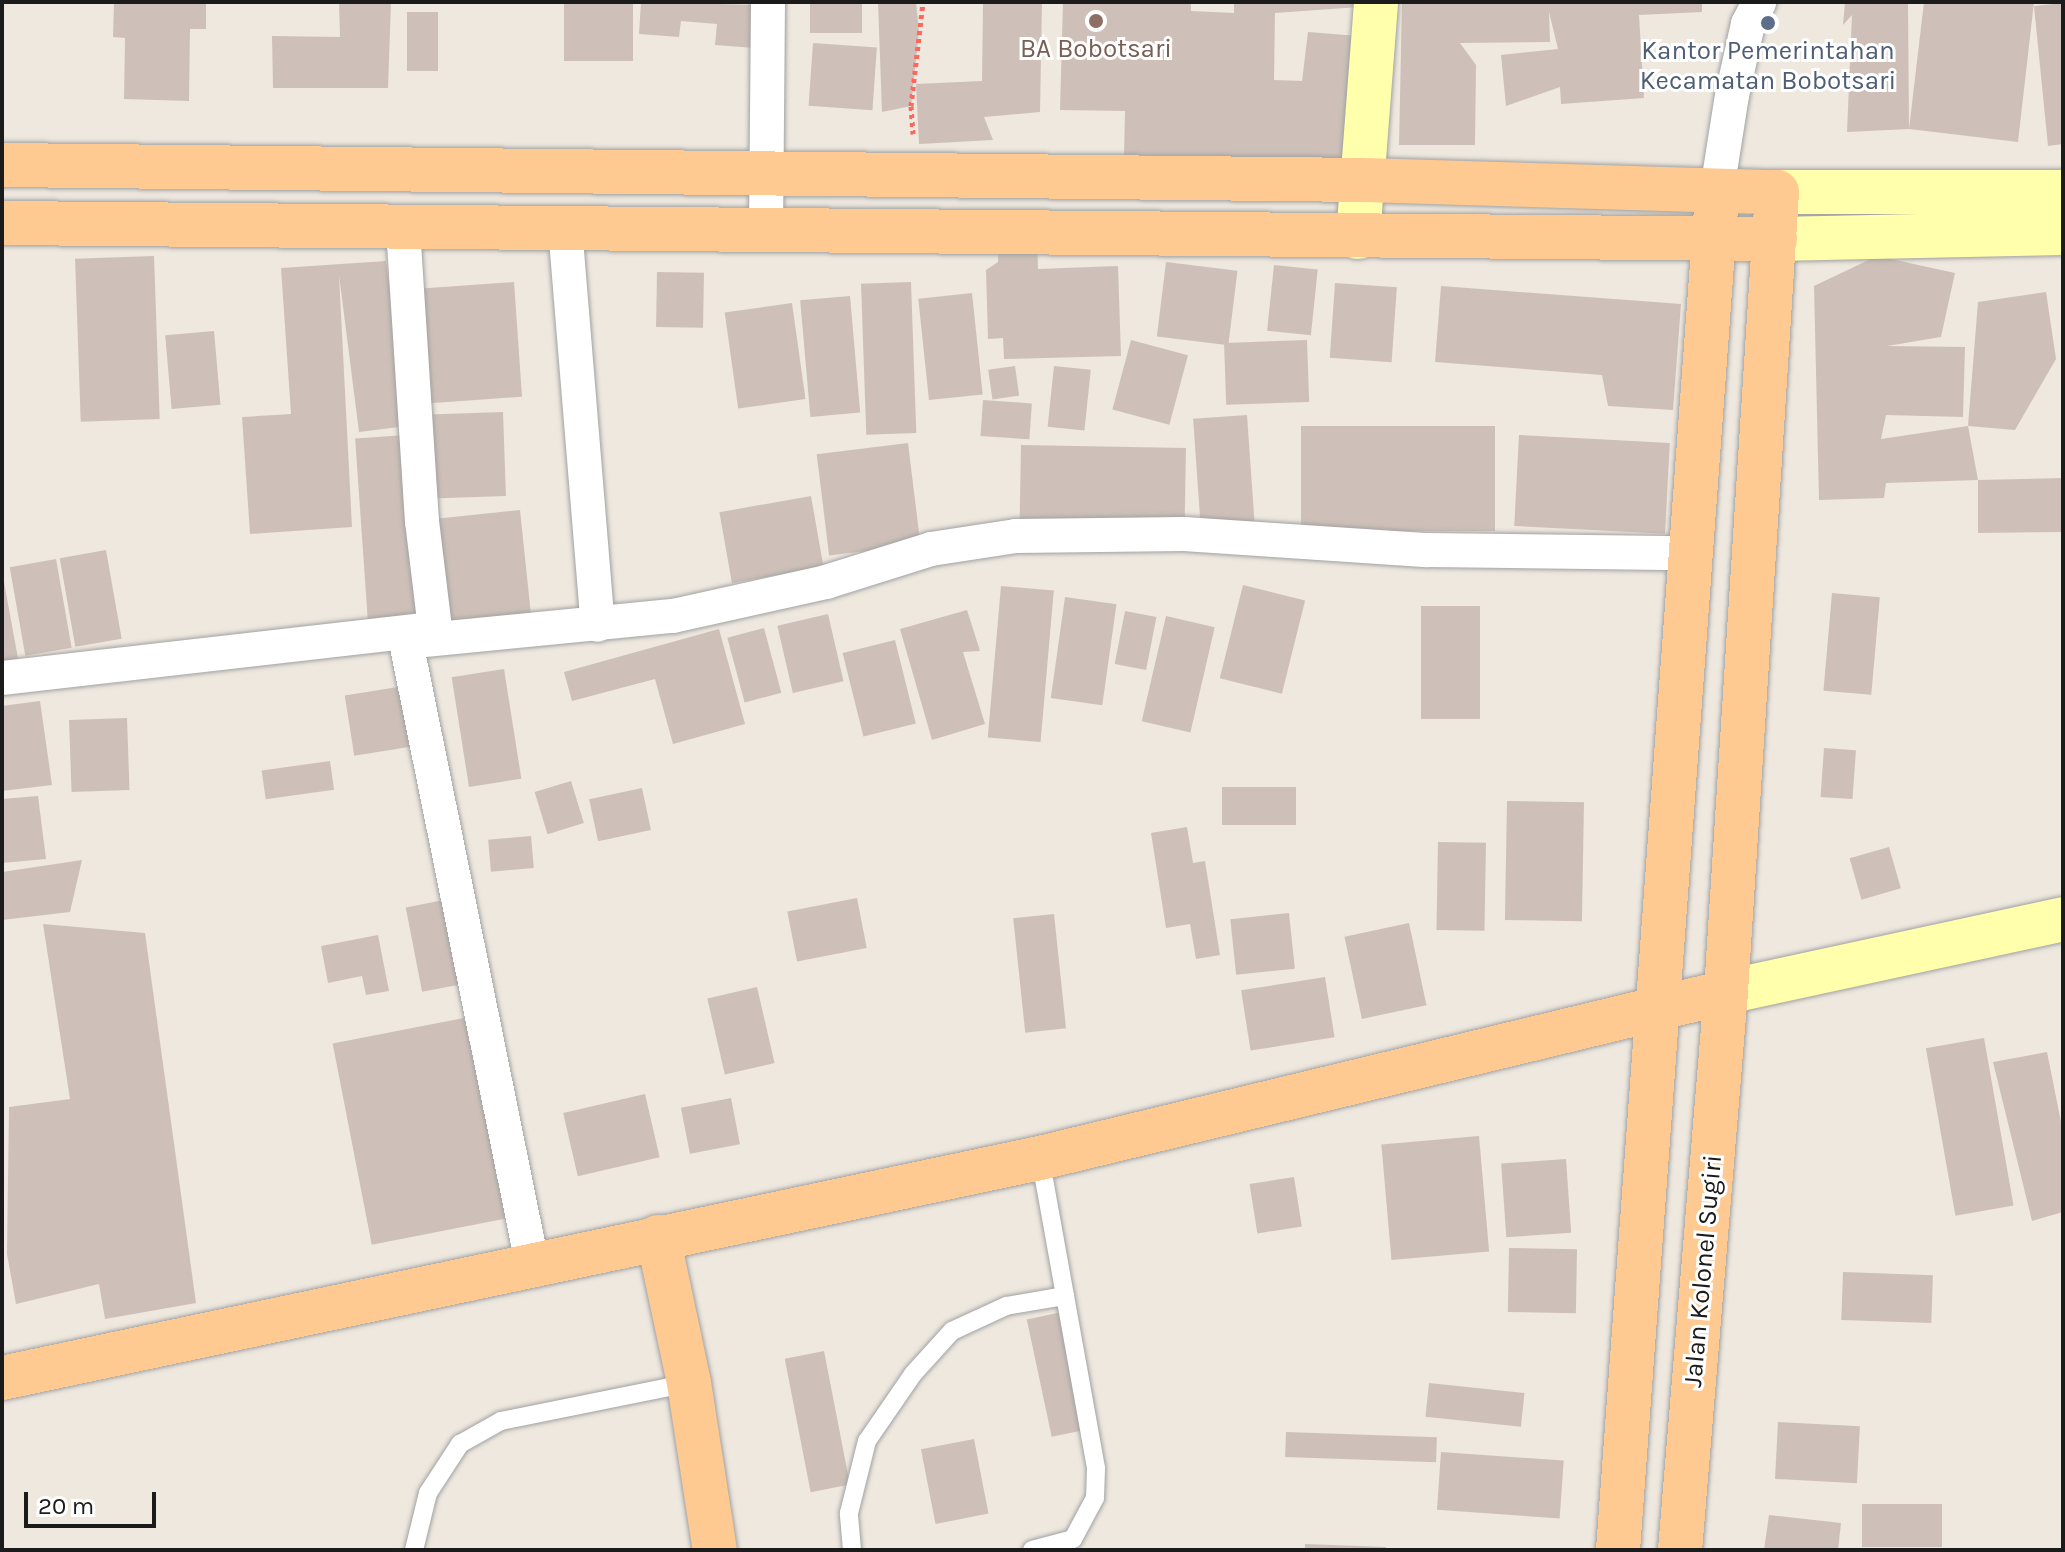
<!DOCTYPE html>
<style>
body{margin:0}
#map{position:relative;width:2065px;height:1552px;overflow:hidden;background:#eee8df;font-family:Karla,sans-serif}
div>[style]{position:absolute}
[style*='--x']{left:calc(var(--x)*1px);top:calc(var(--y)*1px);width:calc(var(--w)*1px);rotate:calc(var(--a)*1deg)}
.building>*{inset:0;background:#cec0b8;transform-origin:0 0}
.path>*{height:5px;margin-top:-2.5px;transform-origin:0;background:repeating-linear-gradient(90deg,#ff675e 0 4px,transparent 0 8px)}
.roads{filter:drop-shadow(0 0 2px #a2a2a2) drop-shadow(0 0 2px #a2a2a2)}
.lane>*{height:18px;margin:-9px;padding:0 9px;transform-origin:9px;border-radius:9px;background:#fff}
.street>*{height:34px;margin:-17px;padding:0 17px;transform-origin:17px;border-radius:17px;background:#fff}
.secondary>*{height:44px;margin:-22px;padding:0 22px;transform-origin:22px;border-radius:22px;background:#ffffac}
.primary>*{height:44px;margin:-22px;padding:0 22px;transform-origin:22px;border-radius:22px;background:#ffca92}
.dots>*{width:22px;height:22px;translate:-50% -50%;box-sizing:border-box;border:4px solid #fff;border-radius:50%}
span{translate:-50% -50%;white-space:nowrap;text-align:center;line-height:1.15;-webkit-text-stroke:6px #fff;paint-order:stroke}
.education-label{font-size:26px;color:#785e54}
.service-label{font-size:26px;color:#4e5e75}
.street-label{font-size:26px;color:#1b1b1b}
.frame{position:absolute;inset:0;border:4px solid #1b1b1b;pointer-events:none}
.scale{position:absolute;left:24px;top:1492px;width:132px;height:36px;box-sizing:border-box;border:4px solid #1b1b1b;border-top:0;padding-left:10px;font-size:24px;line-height:28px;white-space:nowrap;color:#1b1b1b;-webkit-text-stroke:6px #fff;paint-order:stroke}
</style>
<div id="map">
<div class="building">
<i style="clip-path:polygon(114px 2px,206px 2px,206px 29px,190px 29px,189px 101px,124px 99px,125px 38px,113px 37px)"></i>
<i style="clip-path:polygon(339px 2px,391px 2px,388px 88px,273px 88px,272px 36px,340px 37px)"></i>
<i style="left:564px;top:2px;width:69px;height:59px"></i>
<i style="clip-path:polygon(641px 2px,759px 5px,755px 48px,715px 45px,717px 24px,681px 21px,679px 37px,639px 34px)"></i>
<i style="left:810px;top:2px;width:52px;height:31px"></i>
<i style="clip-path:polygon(878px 2px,916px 2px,919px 32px,911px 106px,882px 112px)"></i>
<i style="clip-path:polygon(983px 2px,1042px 2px,1040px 112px,984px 117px,993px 140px,919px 144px,916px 84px,982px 81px)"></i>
<i style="clip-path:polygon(1063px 2px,1191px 2px,1191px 11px,1234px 13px,1234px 2px,1373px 2px,1373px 6px,1275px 13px,1274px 80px,1302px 81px,1308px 32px,1358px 36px,1349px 161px,1124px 155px,1125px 111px,1060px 110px)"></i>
<i style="clip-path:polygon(1402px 2px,1702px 2px,1702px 12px,1639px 15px,1644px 98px,1561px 104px,1560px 87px,1506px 106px,1501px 55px,1558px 49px,1549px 12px,1550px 42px,1460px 43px,1476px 65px,1475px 145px,1399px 145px)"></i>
<i style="clip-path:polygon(1845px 2px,1908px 2px,1909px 129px,1924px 2px,2034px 2px,2018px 142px,1909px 129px,1847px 132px,1852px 15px,1843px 25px)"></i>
<i style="clip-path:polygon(2063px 3px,2063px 144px,2048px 146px,2034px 6px)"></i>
<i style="left:407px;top:12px;width:31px;height:59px"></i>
<i style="left:813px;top:43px;width:64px;height:63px;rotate:4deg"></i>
<i style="clip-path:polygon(1037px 240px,1038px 269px,1118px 266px,1121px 356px,1004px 359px,1003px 338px,988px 339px,986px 270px,998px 262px,998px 241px)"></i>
<i style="left:154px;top:256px;width:163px;height:79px;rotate:88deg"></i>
<i style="clip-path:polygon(1877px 256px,1955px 273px,1941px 337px,1887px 346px,1965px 347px,1963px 417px,1886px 415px,1881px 439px,1968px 426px,1978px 480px,2063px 478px,2063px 532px,1978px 533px,1978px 480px,1886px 483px,1884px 498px,1819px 500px,1814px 286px)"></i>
<i style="clip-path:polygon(386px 261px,407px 426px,359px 432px,339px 275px,352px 527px,250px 534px,242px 417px,291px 414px,281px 268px)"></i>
<i style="left:1166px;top:262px;width:72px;height:75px;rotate:7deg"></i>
<i style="left:1274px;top:265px;width:44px;height:66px;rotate:6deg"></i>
<i style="left:657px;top:272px;width:47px;height:55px;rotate:1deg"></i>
<i style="left:514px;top:282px;width:115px;height:96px;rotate:86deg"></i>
<i style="left:911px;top:282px;width:151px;height:50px;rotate:88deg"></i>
<i style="left:1335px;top:283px;width:62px;height:75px;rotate:4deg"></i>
<i style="clip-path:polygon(1441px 286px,1681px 304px,1673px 410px,1608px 406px,1602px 375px,1435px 362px)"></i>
<i style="clip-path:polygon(2046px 292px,2056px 359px,2015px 430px,1968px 426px,1978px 302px)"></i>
<i style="left:972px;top:293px;width:102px;height:54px;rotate:84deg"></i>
<i style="left:850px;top:296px;width:117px;height:50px;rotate:85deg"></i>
<i style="left:792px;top:303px;width:97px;height:68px;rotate:82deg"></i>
<i style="left:214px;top:331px;width:74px;height:49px;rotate:85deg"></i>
<i style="left:1131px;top:340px;width:59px;height:72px;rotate:15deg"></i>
<i style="left:1307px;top:340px;width:62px;height:83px;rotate:88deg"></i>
<i style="left:1015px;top:366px;width:30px;height:27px;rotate:82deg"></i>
<i style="left:1054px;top:366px;width:37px;height:61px;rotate:6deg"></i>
<i style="left:983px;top:400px;width:49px;height:36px;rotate:4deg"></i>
<i style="left:503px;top:412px;width:84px;height:82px;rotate:88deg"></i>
<i style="left:1247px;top:415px;width:108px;height:54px;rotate:86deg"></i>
<i style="left:1301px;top:426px;width:194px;height:105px"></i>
<i style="left:406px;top:435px;width:182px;height:51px;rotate:86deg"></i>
<i style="left:1519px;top:435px;width:151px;height:91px;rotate:3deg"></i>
<i style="left:908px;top:443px;width:102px;height:92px;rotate:83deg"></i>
<i style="left:1021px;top:445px;width:165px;height:79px;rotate:1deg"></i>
<i style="left:811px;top:496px;width:72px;height:93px;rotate:80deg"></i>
<i style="left:520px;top:510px;width:107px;height:84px;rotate:84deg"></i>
<i style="left:106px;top:550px;width:90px;height:47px;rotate:80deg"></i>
<i style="left:56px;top:559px;width:90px;height:47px;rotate:80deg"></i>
<i style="clip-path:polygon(2px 571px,19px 664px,2px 667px)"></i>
<i style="left:1243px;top:585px;width:64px;height:96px;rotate:14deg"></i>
<i style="left:1001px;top:586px;width:53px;height:152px;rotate:5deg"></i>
<i style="left:1832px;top:593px;width:48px;height:98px;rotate:5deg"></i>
<i style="left:1065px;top:597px;width:52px;height:102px;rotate:8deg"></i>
<i style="left:1480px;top:606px;width:113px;height:59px;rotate:90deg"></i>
<i style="clip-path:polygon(967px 610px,980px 651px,963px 652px,985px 724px,932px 740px,900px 629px)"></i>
<i style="left:1125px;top:611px;width:32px;height:54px;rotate:11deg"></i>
<i style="left:828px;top:614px;width:69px;height:52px;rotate:77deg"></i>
<i style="left:1166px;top:616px;width:50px;height:108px;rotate:13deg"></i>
<i style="left:764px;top:628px;width:67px;height:38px;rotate:75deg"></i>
<i style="clip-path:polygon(719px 629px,745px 724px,673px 744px,655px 679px,572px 701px,564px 672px)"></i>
<i style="left:895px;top:640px;width:86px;height:54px;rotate:76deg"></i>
<i style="left:504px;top:669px;width:111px;height:53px;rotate:81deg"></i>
<i style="left:404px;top:686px;width:61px;height:60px;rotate:81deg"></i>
<i style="clip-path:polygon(40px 701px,52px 785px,2px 791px,2px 706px)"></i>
<i style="left:127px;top:718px;width:72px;height:58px;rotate:88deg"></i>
<i style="left:1824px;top:748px;width:32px;height:49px;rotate:4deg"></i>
<i style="left:330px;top:761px;width:29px;height:69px;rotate:82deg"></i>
<i style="left:571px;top:781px;width:44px;height:38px;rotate:73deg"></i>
<i style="left:1222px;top:787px;width:74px;height:38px"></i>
<i style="left:642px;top:788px;width:43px;height:54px;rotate:78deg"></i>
<i style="clip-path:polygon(38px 796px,46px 859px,2px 863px,2px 799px)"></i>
<i style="left:1507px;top:801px;width:77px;height:119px;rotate:1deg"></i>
<i style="clip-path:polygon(1187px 827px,1193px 863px,1205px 861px,1220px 955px,1196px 959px,1190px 924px,1166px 928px,1151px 833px)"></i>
<i style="left:531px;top:836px;width:32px;height:43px;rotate:85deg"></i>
<i style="left:1438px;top:842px;width:48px;height:88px;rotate:1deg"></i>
<i style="left:1889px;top:847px;width:43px;height:41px;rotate:74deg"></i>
<i style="clip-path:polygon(82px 860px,70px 912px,2px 920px,2px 872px)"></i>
<i style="left:857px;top:898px;width:51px;height:71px;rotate:79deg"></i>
<i style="left:444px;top:900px;width:86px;height:39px;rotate:79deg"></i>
<i style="left:1289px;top:913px;width:56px;height:59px;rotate:84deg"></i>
<i style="left:1054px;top:914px;width:115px;height:41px;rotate:84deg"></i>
<i style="left:1409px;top:923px;width:84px;height:66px;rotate:78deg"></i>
<i style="clip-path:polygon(43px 924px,145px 933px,196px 1303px,105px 1319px,99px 1284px,16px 1304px,7px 1254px,9px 1107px,70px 1099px)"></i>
<i style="clip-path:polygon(378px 935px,389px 991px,366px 995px,362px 976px,328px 983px,321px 946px)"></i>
<i style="left:1325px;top:977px;width:61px;height:85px;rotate:81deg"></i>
<i style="left:757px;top:987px;width:78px;height:51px;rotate:77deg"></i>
<i style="left:474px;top:1016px;width:205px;height:144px;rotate:79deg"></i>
<i style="left:1984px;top:1038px;width:170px;height:59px;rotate:80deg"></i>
<i style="clip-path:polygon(2047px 1052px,2063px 1132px,2063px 1212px,2032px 1221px,1993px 1062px)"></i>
<i style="left:645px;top:1094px;width:65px;height:84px;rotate:77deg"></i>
<i style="left:731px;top:1098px;width:47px;height:51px;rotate:79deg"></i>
<i style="left:1479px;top:1136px;width:116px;height:98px;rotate:85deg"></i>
<i style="left:1566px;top:1159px;width:74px;height:65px;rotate:86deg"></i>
<i style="left:1294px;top:1177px;width:50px;height:45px;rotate:81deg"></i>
<i style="left:1509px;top:1248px;width:68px;height:64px;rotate:1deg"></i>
<i style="left:1843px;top:1272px;width:90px;height:48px;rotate:2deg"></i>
<i style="left:1062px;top:1312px;width:120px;height:36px;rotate:78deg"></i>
<i style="left:824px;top:1351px;width:136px;height:40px;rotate:79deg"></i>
<i style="left:1429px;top:1383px;width:96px;height:34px;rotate:6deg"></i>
<i style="left:1778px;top:1422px;width:82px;height:57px;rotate:3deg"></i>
<i style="left:1286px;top:1432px;width:151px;height:25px;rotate:2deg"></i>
<i style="left:974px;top:1439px;width:76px;height:54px;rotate:79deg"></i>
<i style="left:1441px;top:1452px;width:123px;height:58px;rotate:4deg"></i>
<i style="left:1942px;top:1504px;width:43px;height:80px;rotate:90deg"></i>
<i style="clip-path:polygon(1769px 1515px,1841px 1523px,1838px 1550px,1764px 1550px)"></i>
<i style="clip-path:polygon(1305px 1544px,1386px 1547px,1386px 1550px,1305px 1550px)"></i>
</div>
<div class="path">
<i style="--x:913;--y:134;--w:28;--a:-94"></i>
<i style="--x:911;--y:106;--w:105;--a:-83.4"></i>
</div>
<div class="roads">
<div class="lane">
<i style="--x:414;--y:1550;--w:59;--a:-76.2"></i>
<i style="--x:428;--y:1493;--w:59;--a:-56.9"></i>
<i style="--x:460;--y:1444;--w:47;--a:-29.3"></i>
<i style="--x:501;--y:1421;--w:192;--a:-11.4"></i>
<i style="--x:852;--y:1550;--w:37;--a:-95"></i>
<i style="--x:849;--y:1513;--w:74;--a:-76"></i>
<i style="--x:867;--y:1441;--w:81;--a:-55.5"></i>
<i style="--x:913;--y:1374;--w:58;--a:-47.8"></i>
<i style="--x:952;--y:1331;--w:60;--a:-24.8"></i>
<i style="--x:1006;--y:1306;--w:60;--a:-9.6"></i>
<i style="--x:1032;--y:1550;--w:42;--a:-15"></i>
<i style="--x:1073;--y:1539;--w:47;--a:-61.8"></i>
<i style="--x:1095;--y:1498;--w:30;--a:-88"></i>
<i style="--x:1096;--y:1468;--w:315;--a:-100.2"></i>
</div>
<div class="street">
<i style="--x:1717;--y:190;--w:96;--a:-81"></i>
<i style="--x:1732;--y:95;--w:73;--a:-77.3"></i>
<i style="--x:1748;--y:24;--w:25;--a:-63"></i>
<i style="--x:565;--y:227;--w:399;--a:85.3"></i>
<i style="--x:403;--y:228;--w:294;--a:86.3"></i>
<i style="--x:422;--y:521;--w:109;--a:83.1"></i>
<i style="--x:435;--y:629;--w:32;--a:156"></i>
<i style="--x:406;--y:642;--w:634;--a:78.53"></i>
<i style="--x:766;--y:231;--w:229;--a:-89.5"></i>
<i style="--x:406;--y:642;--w:268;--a:-5.6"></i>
<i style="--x:673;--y:616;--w:157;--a:-12.5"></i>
<i style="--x:826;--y:582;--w:110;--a:-17.4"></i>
<i style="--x:931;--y:549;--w:86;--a:-8.7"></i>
<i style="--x:1016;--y:536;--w:168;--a:-0.7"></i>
<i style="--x:1184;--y:534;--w:244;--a:3.8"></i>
<i style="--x:1427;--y:550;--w:260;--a:0.7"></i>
<i style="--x:2;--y:678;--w:432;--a:-6.5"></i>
</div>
<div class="secondary">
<i style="--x:1777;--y:192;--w:286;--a:0"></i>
<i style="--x:1358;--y:237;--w:236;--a:-85.6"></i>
<i style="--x:1775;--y:239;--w:288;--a:-1.2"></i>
<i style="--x:1726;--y:992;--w:345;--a:-12.2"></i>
</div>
<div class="primary">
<i style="--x:2;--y:165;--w:1359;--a:0.63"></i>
<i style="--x:1361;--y:180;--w:416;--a:1.7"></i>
<i style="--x:1777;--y:192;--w:802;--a:93.65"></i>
<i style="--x:1726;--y:992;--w:560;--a:94.71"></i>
<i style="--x:2;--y:223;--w:1773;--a:0.52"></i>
<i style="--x:658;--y:1237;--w:149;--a:78"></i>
<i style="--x:689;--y:1383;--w:169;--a:81.2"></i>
<i style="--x:2;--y:1378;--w:1061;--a:-11.97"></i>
<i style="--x:1040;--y:1158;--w:706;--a:-13.6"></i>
<i style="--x:1618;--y:1550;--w:1346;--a:-85.82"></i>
</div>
</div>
<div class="dots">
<i style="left:1096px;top:21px;background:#8d6e63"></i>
<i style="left:1768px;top:23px;background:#5c6f8a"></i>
</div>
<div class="education-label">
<span style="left:1096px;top:49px">BA Bobotsari</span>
</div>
<div class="service-label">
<span style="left:1768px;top:66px">Kantor Pemerintahan<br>Kecamatan Bobotsari</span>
</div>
<div class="street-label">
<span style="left:1703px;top:1271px;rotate:-85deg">Jalan Kolonel Sugiri</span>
</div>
<div class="frame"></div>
<div class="scale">20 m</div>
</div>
